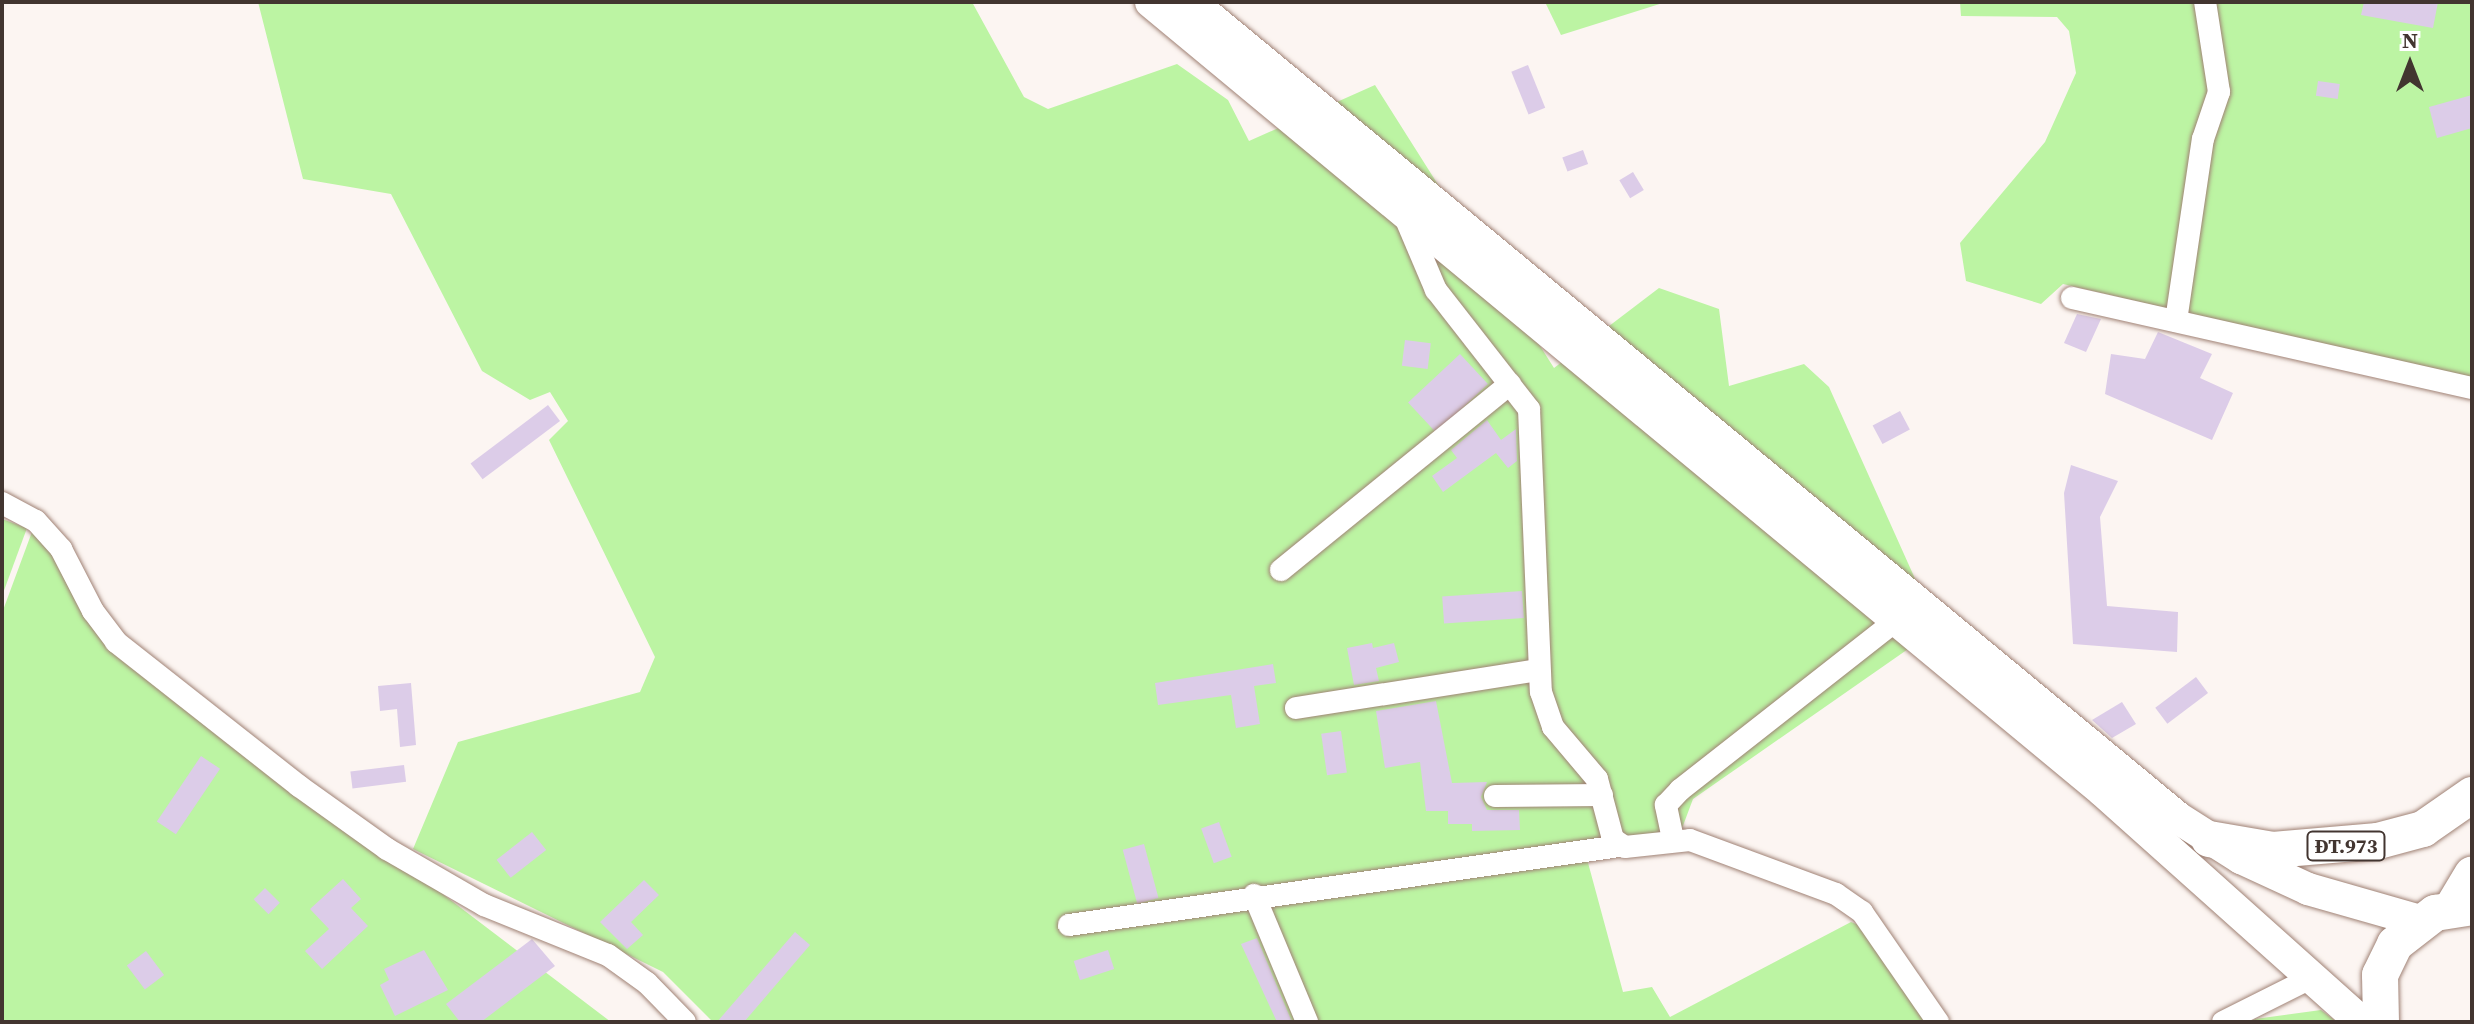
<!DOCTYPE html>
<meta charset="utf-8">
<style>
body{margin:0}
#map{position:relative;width:2474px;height:1024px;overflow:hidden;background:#fcf5f2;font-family:"Source Serif 4",serif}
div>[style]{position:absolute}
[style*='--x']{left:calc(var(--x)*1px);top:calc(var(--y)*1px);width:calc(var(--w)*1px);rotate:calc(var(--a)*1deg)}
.green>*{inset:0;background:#bcf4a3}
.building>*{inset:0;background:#dccce8;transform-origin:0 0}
.roads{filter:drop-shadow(0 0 2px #a08275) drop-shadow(0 0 2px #a08275)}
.street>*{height:22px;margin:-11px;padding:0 11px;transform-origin:11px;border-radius:11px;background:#fff}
.secondary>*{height:32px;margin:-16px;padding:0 16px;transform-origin:16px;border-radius:16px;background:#fff}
.primary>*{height:36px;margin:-18px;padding:0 18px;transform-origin:18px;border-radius:18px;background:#fff}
span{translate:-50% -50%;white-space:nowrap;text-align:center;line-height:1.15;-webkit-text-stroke:8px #fff;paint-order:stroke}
.shield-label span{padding:2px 6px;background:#fff;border:2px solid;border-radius:6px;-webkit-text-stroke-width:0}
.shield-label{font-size:20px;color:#423530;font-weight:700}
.frame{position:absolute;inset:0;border:4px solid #423530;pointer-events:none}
.north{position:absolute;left:2370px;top:24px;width:80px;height:80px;-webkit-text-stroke:6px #fff;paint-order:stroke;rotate:0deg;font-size:22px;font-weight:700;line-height:32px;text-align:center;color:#423530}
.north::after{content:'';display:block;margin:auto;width:28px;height:36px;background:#423530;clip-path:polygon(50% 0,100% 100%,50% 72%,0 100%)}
</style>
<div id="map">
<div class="green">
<i style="clip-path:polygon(258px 2px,972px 2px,1024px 97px,1048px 109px,1177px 64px,1228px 100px,1249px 141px,1375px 85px,1554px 368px,1659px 288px,1719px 309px,1729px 386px,1804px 364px,1829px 387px,1921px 592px,1911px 647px,1693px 799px,1675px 847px,1587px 859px,1623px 992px,1652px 987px,1670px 1017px,1851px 922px,1866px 928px,1932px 1022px,713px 1022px,663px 972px,413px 849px,458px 742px,640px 692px,655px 657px,549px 440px,568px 421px,550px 392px,530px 400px,482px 371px,391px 194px,303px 179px)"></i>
<i style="clip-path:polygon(1545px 2px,1666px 2px,1561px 35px)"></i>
<i style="clip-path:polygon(1960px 2px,2472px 2px,2472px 380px,2063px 284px,2041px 304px,1966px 281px,1960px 243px,2045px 142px,2076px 73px,2069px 31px,2057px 17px,1961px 16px)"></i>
<i style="clip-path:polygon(2px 519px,27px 528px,2px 596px)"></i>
<i style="clip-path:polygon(36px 521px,140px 664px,611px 1022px,2px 1022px,2px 613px)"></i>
<i style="clip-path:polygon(2321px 1010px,2337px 1022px,2250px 1022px,2255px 1019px)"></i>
</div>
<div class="building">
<i style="clip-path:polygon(2364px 2px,2438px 2px,2433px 28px,2361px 15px)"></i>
<i style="left:1528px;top:65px;width:46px;height:18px;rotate:68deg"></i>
<i style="left:2318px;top:81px;width:22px;height:15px;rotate:8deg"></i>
<i style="clip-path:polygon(2472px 95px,2472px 128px,2437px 138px,2429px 107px)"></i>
<i style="left:1583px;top:150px;width:15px;height:22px;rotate:70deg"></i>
<i style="left:1633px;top:172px;width:21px;height:16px;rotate:59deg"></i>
<i style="clip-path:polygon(2077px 314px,2101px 319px,2086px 352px,2064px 343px)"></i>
<i style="clip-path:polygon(2158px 332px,2212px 354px,2200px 378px,2233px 393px,2212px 440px,2105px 394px,2111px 354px,2145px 359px)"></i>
<i style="left:1405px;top:340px;width:26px;height:26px;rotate:7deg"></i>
<i style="left:1460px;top:354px;width:41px;height:71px;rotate:47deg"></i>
<i style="left:548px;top:405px;width:20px;height:97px;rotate:53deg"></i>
<i style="left:1900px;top:411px;width:21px;height:31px;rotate:62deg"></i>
<i style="clip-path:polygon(1487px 420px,1501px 440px,1516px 429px,1517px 461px,1508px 468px,1496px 453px,1443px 492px,1432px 476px,1457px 458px,1451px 450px)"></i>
<i style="clip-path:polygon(2071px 465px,2118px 481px,2100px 517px,2107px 606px,2178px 612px,2177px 652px,2073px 644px,2064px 493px)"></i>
<i style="left:1522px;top:591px;width:27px;height:80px;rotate:86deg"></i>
<i style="clip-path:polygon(1372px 643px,1373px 648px,1394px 643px,1399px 662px,1376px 668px,1379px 681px,1354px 685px,1347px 648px)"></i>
<i style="clip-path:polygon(1273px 664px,1276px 683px,1254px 686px,1260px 724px,1236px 728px,1231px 695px,1158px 705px,1155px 683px)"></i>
<i style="left:2196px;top:677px;width:20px;height:51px;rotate:53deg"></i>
<i style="clip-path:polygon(411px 683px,416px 745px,400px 747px,397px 709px,380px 711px,378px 686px)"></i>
<i style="clip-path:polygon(1436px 701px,1452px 783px,1487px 782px,1481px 797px,1487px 810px,1519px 810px,1520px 830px,1472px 831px,1472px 824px,1448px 824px,1448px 811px,1426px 811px,1420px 762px,1385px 768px,1376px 711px)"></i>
<i style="clip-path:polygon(2122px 702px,2136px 724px,2112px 738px,2092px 720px)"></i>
<i style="left:1341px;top:731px;width:42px;height:20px;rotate:82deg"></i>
<i style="left:201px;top:756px;width:23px;height:79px;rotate:34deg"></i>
<i style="left:404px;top:765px;width:17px;height:54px;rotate:83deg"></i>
<i style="left:1219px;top:822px;width:37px;height:19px;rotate:70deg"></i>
<i style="left:532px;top:832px;width:23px;height:45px;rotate:52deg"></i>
<i style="left:1144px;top:844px;width:56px;height:22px;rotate:75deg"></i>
<i style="clip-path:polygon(343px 879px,361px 899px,351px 908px,368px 926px,322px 969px,305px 951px,329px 929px,310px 909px)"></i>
<i style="clip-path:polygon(644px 880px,659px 895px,631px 922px,643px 935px,627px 949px,600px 922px)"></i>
<i style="left:265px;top:888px;width:21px;height:16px;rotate:45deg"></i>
<i style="clip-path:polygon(795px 932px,810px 945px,744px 1022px,717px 1022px)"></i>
<i style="clip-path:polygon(1257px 938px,1292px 1022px,1277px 1022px,1241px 944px)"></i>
<i style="clip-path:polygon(532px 939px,555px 966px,481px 1022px,460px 1022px,446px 1004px)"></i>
<i style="clip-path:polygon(424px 950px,448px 990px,395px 1016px,380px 985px,389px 980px,384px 969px)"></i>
<i style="left:1108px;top:950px;width:20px;height:36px;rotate:72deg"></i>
<i style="left:146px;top:951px;width:30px;height:24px;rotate:53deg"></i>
</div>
<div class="roads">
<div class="street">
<i style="--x:1402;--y:210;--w:87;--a:67"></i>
<i style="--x:1436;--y:290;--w:151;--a:52"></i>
<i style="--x:1529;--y:409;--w:283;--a:87.6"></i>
<i style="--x:1541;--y:692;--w:37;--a:71"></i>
<i style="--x:1553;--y:727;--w:68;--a:49.8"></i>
<i style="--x:1597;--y:779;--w:62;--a:75.1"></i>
<i style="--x:1613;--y:839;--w:14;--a:34"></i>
<i style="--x:1625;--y:847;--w:65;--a:-6.1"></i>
<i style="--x:1690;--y:840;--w:156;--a:20.3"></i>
<i style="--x:1836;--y:894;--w:32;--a:35"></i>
<i style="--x:1862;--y:912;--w:134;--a:55.4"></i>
<i style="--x:2072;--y:298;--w:410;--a:12.7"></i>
<i style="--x:2176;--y:321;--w:184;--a:-81.6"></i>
<i style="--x:2203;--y:139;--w:50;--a:-71.2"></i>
<i style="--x:2219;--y:92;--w:91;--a:-98.8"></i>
<i style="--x:2;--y:503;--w:38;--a:28"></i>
<i style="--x:36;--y:521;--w:38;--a:48"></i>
<i style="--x:61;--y:549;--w:70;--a:62.7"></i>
<i style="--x:93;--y:611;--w:39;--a:53"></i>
<i style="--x:116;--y:642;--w:233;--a:38.2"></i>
<i style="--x:299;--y:786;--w:108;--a:35.6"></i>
<i style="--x:387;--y:849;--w:112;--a:30"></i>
<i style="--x:484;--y:905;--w:134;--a:22"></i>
<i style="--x:608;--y:955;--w:48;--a:35.7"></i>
<i style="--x:647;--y:983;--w:54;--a:45.7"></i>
<i style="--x:1281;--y:570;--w:295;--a:-39.1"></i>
<i style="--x:1296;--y:708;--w:246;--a:-8.9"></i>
<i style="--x:1495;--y:796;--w:107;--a:-0.5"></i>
<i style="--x:1673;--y:839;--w:35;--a:-102"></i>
<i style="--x:1666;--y:805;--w:21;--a:-47"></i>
<i style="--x:1680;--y:790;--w:276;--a:-38.1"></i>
<i style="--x:1254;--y:895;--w:138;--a:67.3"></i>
<i style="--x:1069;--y:925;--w:556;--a:-8.17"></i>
<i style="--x:2223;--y:1022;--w:101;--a:-26.6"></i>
</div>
<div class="secondary">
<i style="--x:1151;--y:2;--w:1236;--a:39.65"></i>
<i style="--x:2103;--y:791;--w:346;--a:41.8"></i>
<i style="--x:1191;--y:2;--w:1281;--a:39.58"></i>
<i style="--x:2178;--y:818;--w:75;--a:32.4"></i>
<i style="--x:2241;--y:858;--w:74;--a:24.8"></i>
<i style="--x:2308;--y:889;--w:116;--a:15.9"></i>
</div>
<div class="primary">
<i style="--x:2209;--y:839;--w:65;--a:9.8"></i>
<i style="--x:2273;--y:850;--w:105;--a:-4.9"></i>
<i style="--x:2378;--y:841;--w:47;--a:-14.9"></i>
<i style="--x:2423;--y:829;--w:60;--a:-34.8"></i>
<i style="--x:2452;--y:908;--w:39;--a:-59"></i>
<i style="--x:2381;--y:1022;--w:47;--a:-91.2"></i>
<i style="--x:2380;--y:975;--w:34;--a:-64"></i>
<i style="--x:2395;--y:944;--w:51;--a:-37.8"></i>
<i style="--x:2435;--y:913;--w:37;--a:-9"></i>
</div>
</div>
<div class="shield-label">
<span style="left:2346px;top:846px">ĐT.973</span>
</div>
<div class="frame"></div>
<div class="north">N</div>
</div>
